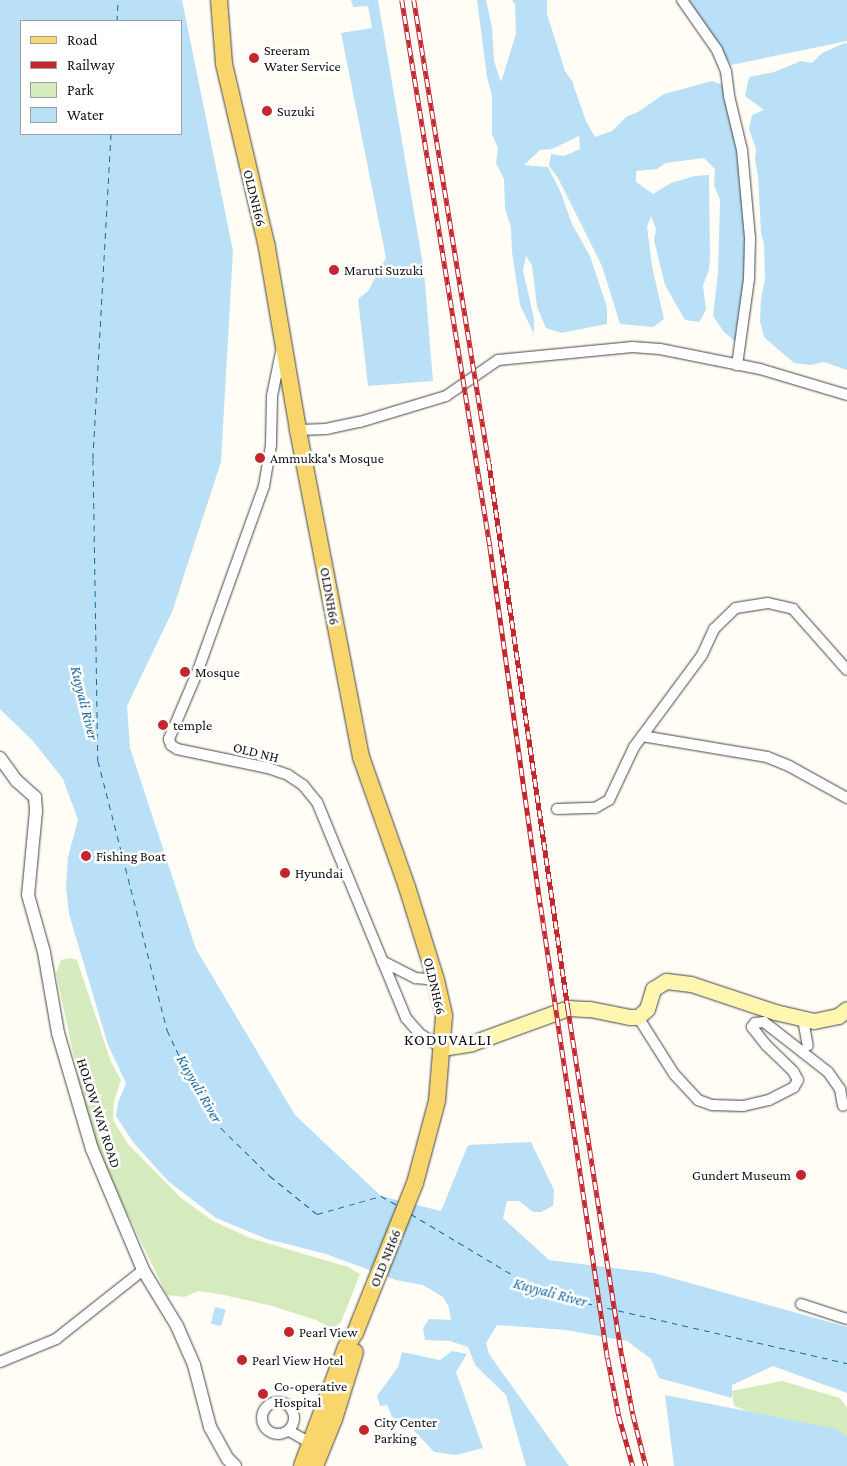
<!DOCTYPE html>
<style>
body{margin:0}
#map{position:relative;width:847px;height:1466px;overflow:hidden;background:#fffdf5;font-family:"Crimson Pro",serif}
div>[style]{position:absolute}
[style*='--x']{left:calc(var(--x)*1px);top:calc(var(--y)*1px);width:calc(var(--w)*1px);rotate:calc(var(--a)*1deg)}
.green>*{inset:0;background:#d5ebbd}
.water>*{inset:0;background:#b9e0f7;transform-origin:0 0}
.ferry>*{height:1px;margin-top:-0.5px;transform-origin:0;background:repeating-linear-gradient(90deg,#1768a6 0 6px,transparent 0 11px)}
.roads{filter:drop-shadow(0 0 1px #444) drop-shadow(0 0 1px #444)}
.minor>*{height:10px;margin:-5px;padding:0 5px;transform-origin:5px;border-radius:5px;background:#fff}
.minor>.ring{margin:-5px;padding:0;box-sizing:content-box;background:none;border:10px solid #fff;border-radius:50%}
.tertiary>*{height:12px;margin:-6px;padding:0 6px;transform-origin:6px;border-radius:6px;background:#fff}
.secondary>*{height:15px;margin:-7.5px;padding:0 7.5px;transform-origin:7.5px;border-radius:7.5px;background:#fff6b0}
.primary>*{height:16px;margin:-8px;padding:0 8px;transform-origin:8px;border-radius:8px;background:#f9d66b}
.rail>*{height:4.5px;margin-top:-2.25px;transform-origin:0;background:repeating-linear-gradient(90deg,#fff 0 8px,#c4262e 0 16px);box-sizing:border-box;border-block:1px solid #c4262e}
.dots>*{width:14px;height:14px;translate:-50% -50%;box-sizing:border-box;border:2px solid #fff;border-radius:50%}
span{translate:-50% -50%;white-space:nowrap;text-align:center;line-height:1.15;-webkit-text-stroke:5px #fff;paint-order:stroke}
.poi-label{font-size:14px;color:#111}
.left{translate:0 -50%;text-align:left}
.right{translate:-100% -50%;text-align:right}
.street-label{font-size:14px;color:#111}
.water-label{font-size:15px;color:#1768a6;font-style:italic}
.quarter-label{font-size:16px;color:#111;letter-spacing:1px}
.legend{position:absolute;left:20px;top:20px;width:162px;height:115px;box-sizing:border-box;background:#fff;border:1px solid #a0a0a0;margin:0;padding:6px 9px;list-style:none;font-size:15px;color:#111}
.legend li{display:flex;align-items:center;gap:10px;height:25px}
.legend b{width:25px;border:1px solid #a0a0a0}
</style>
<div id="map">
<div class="green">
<i style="clip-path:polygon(70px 958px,77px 960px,111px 1062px,121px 1080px,114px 1101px,113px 1120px,128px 1144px,181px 1198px,213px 1221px,250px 1238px,348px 1267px,360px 1274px,341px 1322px,333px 1329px,316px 1320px,272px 1306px,224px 1295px,199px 1291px,184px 1297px,167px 1295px,106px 1170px,97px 1146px,81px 1090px,56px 973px,61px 960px)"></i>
<i style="clip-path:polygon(782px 1381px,840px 1398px,847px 1408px,847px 1448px,734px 1406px,732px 1391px)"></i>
</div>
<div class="water">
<i style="clip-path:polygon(evenodd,0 0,182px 0,233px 251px,221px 462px,172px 612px,127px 706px,130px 748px,196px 949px,295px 1115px,381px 1196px,441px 1211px,468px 1145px,531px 1142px,554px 1190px,553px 1206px,541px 1212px,533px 1212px,519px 1201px,507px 1201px,503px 1218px,549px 1260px,654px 1273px,847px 1327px,847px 1393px,773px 1366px,732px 1385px,732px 1398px,659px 1378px,651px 1359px,627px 1341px,566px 1330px,497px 1325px,486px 1343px,489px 1354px,569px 1466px,526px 1466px,506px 1395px,475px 1365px,468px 1347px,450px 1341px,425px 1340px,423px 1328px,429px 1319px,451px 1320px,449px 1307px,443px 1297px,423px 1285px,396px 1280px,326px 1254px,267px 1239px,216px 1218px,168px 1181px,133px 1142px,116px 1116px,118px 1103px,126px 1083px,108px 1045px,69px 914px,66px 887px,68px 857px,78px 820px,63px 779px,33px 741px,0 709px,0 0,21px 21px,181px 21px,181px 134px,21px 134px,21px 21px)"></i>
<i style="clip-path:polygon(351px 0,378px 0,424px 271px,433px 381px,368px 386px,358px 299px,368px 291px,386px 258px,341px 33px,372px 28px,368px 6px,353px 7px)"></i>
<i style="clip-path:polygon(477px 0,486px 0,492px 27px,494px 61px,501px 82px,516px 34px,515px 4px,512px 0,547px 0,547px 14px,565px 71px,572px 81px,586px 121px,595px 137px,612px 131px,626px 117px,638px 112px,664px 94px,712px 81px,725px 86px,742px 157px,748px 316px,746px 335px,738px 344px,724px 332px,713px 316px,718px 273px,720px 200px,714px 185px,715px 169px,704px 158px,666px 163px,657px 169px,636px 171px,636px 182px,653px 194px,671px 183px,695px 176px,709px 175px,710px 256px,709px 270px,703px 285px,706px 310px,699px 322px,685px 320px,665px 285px,654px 240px,656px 229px,651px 216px,647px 227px,652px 266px,664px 319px,653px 327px,620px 324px,602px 266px,558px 178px,549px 166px,551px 154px,564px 156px,580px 149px,579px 136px,552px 149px,540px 150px,524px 165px,548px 167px,561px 193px,572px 224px,590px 256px,607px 307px,607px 324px,561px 333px,546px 328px,537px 307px,532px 265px,526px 256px,523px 270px,534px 319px,534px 334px,520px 305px,512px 252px,511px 228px,505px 208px,504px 179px,496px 163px,498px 148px,492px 134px,492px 96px,487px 77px)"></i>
<i style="clip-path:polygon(685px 0,847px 0,847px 41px,731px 65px)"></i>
<i style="clip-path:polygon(845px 43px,847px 44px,847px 370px,824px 362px,810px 365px,794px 363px,764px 337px,760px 321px,761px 299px,765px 279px,764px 245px,761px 232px,758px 176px,755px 160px,756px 149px,749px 129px,752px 115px,764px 110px,745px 96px,749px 77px,774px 72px,801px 61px,812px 63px,822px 53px)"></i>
<i style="left:215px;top:1307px;width:11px;height:17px;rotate:15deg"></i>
<i style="clip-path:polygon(452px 1351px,467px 1354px,456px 1372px,483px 1448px,456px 1455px,434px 1452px,406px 1422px,392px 1417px,387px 1405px,380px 1406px,377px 1396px,398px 1367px,402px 1352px,440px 1360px)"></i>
<i style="clip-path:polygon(665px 1395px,837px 1429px,847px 1437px,847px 1466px,674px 1466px)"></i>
</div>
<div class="ferry">
<i style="--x:117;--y:21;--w:21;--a:-87"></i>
<i style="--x:111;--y:134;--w:325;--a:93.2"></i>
<i style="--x:93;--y:459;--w:302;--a:89.1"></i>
<i style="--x:98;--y:761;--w:278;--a:75.6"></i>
<i style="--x:167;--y:1030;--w:56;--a:64.8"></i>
<i style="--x:191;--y:1081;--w:56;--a:57.4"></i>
<i style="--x:221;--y:1128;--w:69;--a:44.4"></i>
<i style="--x:270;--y:1176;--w:60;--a:39"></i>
<i style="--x:317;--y:1214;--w:66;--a:-15.7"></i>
<i style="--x:381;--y:1196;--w:18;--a:29"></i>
<i style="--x:411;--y:1214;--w:154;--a:30.9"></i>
<i style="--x:543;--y:1293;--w:312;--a:13"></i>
</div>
<div class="roads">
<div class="minor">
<i style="--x:682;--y:0;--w:61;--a:55"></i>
<i style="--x:717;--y:50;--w:23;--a:67"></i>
<i style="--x:726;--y:71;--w:25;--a:83"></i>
<i style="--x:729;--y:96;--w:56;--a:76.5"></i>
<i style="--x:742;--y:150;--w:88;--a:84.8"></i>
<i style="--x:750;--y:238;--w:41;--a:91.4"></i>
<i style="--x:749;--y:279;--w:87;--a:97.9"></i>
<i style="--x:281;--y:352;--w:45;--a:101.6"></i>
<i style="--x:272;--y:396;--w:49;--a:91.2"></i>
<i style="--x:271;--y:445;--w:42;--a:99.7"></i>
<i style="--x:264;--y:486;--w:199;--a:109.7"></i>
<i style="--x:197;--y:673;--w:72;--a:113"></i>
<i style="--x:169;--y:739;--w:6;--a:72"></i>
<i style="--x:171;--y:745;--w:7;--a:34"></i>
<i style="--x:177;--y:749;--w:93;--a:11.8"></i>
<i style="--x:268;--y:768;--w:21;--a:19"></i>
<i style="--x:288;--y:775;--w:18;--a:34"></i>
<i style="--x:303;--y:785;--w:22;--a:51"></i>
<i style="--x:317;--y:802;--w:234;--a:67.6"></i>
<i style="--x:406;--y:1018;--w:21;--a:49"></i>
<i style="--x:420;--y:1034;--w:26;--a:32"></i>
<i style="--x:298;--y:430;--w:28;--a:-2"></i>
<i style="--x:326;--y:429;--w:35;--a:-12"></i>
<i style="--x:360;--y:422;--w:90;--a:-16.8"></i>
<i style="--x:446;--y:396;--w:63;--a:-34.7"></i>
<i style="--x:498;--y:360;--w:135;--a:-5.5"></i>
<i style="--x:632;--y:347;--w:28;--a:4"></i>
<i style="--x:660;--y:349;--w:102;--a:11.3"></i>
<i style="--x:760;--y:369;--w:91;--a:16.6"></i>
<i style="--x:642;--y:736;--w:127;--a:9.5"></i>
<i style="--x:767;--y:757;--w:24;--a:22"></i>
<i style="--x:789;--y:766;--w:66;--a:28.9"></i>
<i style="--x:557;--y:809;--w:38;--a:-2"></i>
<i style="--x:595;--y:808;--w:16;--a:-30"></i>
<i style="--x:609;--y:800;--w:59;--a:-64.7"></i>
<i style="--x:634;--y:747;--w:114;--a:-53.5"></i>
<i style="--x:702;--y:655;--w:29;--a:-65"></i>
<i style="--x:714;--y:629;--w:30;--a:-44"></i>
<i style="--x:736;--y:608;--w:32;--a:-9"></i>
<i style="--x:768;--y:603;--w:26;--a:13"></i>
<i style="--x:793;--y:609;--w:81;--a:48.5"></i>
<i style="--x:382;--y:961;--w:38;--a:27"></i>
<i style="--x:416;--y:978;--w:20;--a:6"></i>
<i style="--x:638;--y:1017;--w:67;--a:57.7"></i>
<i style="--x:674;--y:1074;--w:35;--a:47"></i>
<i style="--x:698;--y:1100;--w:15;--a:20"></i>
<i style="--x:712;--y:1105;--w:31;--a:2"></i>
<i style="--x:743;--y:1106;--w:27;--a:-13"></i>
<i style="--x:769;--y:1100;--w:28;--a:-27"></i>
<i style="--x:794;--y:1087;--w:8;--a:-60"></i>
<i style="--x:798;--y:1080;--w:10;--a:-119"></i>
<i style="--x:793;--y:1071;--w:37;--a:-136"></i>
<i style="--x:766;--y:1045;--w:23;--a:-128"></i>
<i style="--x:752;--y:1027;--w:5;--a:-53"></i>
<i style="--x:755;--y:1023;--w:9;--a:-6"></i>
<i style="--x:764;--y:1022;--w:81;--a:38"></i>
<i style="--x:828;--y:1072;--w:21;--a:55"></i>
<i style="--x:840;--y:1089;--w:17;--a:80"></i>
<i style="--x:803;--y:1019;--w:27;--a:80"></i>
<i style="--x:801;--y:1304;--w:48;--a:18.1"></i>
<i style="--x:0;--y:1362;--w:61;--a:-22.3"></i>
<i style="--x:56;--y:1339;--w:111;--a:-38.4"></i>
<i class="ring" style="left:262px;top:1402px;width:22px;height:22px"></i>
<i style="--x:289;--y:1431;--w:25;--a:29"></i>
</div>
<div class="tertiary">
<i style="--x:0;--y:758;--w:29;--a:54"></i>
<i style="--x:17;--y:781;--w:24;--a:42"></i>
<i style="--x:35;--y:797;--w:14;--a:86"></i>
<i style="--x:36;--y:811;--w:84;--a:95.4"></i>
<i style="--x:28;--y:895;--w:59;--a:74.3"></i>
<i style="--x:44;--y:952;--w:82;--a:80.2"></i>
<i style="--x:58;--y:1033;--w:121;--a:73.7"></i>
<i style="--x:92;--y:1149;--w:131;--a:67.1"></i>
<i style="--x:143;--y:1270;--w:66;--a:58.7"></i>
<i style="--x:177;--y:1326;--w:43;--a:66.4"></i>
<i style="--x:194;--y:1365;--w:64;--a:75.5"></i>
<i style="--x:210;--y:1427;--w:37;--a:61"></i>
<i style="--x:228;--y:1459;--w:10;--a:45"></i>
</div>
<div class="secondary">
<i style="--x:442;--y:1048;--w:30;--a:-9"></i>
<i style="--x:472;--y:1043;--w:102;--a:-20"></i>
<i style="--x:568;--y:1008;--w:22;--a:3"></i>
<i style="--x:590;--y:1009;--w:41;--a:11.3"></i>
<i style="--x:630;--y:1017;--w:8;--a:0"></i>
<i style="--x:638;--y:1017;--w:12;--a:-42"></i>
<i style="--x:647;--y:1009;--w:21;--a:-73"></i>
<i style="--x:653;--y:989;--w:15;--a:-32"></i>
<i style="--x:666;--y:981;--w:25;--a:7"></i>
<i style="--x:691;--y:984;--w:89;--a:18.4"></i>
<i style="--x:775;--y:1012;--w:40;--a:13"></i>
<i style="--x:814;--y:1021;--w:25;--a:-12"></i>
<i style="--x:838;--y:1016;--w:11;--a:-38"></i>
</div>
<div class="primary">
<i style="--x:219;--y:0;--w:64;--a:85.5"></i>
<i style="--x:224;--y:64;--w:189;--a:76.8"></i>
<i style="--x:267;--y:248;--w:185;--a:80.3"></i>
<i style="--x:298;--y:430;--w:333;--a:79.1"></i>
<i style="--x:361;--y:757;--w:138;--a:70.5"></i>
<i style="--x:407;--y:887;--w:97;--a:72.7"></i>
<i style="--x:436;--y:980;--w:37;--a:77"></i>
<i style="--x:444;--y:1016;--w:85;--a:94.7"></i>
<i style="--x:437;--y:1101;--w:85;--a:105"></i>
<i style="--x:415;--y:1183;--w:162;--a:111.8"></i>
<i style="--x:355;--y:1333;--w:17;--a:123"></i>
<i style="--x:346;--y:1347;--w:127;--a:110.3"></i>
<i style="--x:315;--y:1466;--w:51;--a:-68"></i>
<i style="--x:334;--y:1419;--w:70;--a:-72.6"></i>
</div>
</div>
<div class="rail">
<i style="--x:402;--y:0;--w:553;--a:80.84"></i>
<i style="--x:490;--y:546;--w:365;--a:82"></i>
<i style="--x:541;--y:907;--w:457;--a:81.6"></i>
<i style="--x:608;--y:1359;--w:58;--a:79.1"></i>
<i style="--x:619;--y:1416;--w:52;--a:74.4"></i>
<i style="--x:414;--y:0;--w:468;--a:80.8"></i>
<i style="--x:489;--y:462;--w:552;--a:81.77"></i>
<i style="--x:568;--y:1008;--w:352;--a:81.2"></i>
<i style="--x:622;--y:1356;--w:59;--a:79.3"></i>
<i style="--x:633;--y:1414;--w:54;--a:76"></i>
</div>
<div class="dots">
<i style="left:254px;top:58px;background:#c4262e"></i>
<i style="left:267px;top:111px;background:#c4262e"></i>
<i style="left:334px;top:270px;background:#c4262e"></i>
<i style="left:260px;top:458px;background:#c4262e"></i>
<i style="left:185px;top:672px;background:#c4262e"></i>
<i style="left:163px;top:725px;background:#c4262e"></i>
<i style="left:86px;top:856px;background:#c4262e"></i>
<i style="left:285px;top:873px;background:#c4262e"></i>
<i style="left:801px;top:1175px;background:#c4262e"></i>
<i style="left:289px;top:1332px;background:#c4262e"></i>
<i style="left:242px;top:1360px;background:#c4262e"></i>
<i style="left:263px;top:1394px;background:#c4262e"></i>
<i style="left:364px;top:1430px;background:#c4262e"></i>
</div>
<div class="poi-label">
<span class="left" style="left:264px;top:58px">Sreeram<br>Water Service</span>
<span class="left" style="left:277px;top:111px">Suzuki</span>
<span class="left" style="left:344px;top:270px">Maruti Suzuki</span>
<span class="left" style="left:270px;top:458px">Ammukka's Mosque</span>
<span class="left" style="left:195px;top:672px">Mosque</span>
<span class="left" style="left:173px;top:725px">temple</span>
<span class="left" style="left:96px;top:856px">Fishing Boat</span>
<span class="left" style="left:295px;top:873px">Hyundai</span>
<span class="right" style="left:791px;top:1175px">Gundert Museum</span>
<span class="left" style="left:299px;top:1332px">Pearl View</span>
<span class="left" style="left:252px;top:1360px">Pearl View Hotel</span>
<span class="left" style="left:274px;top:1394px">Co-operative<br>Hospital</span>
<span class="left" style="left:374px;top:1430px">City Center<br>Parking</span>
</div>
<div class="street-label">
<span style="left:255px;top:198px;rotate:76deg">OLDNH66</span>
<span style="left:330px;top:596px;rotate:80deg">OLDNH66</span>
<span style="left:256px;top:752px;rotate:14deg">OLD NH</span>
<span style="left:435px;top:986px;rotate:77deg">OLDNH66</span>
<span style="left:99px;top:1113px;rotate:72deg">HOLOW WAY ROAD</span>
<span style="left:385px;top:1258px;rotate:-68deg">OLD NH66</span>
</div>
<div class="water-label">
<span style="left:84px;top:703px;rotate:76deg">Kuyyali River</span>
<span style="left:199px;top:1089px;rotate:60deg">Kuyyali River</span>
<span style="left:550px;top:1293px;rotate:15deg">Kuyyali River</span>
</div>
<div class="quarter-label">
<span style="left:448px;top:1040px">KODUVALLI</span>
</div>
<ul class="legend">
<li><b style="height:6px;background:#f9d66b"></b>Road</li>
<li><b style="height:6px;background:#c4262e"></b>Railway</li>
<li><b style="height:14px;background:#d5ebbd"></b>Park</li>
<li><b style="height:14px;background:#b9e0f7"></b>Water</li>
</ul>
</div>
